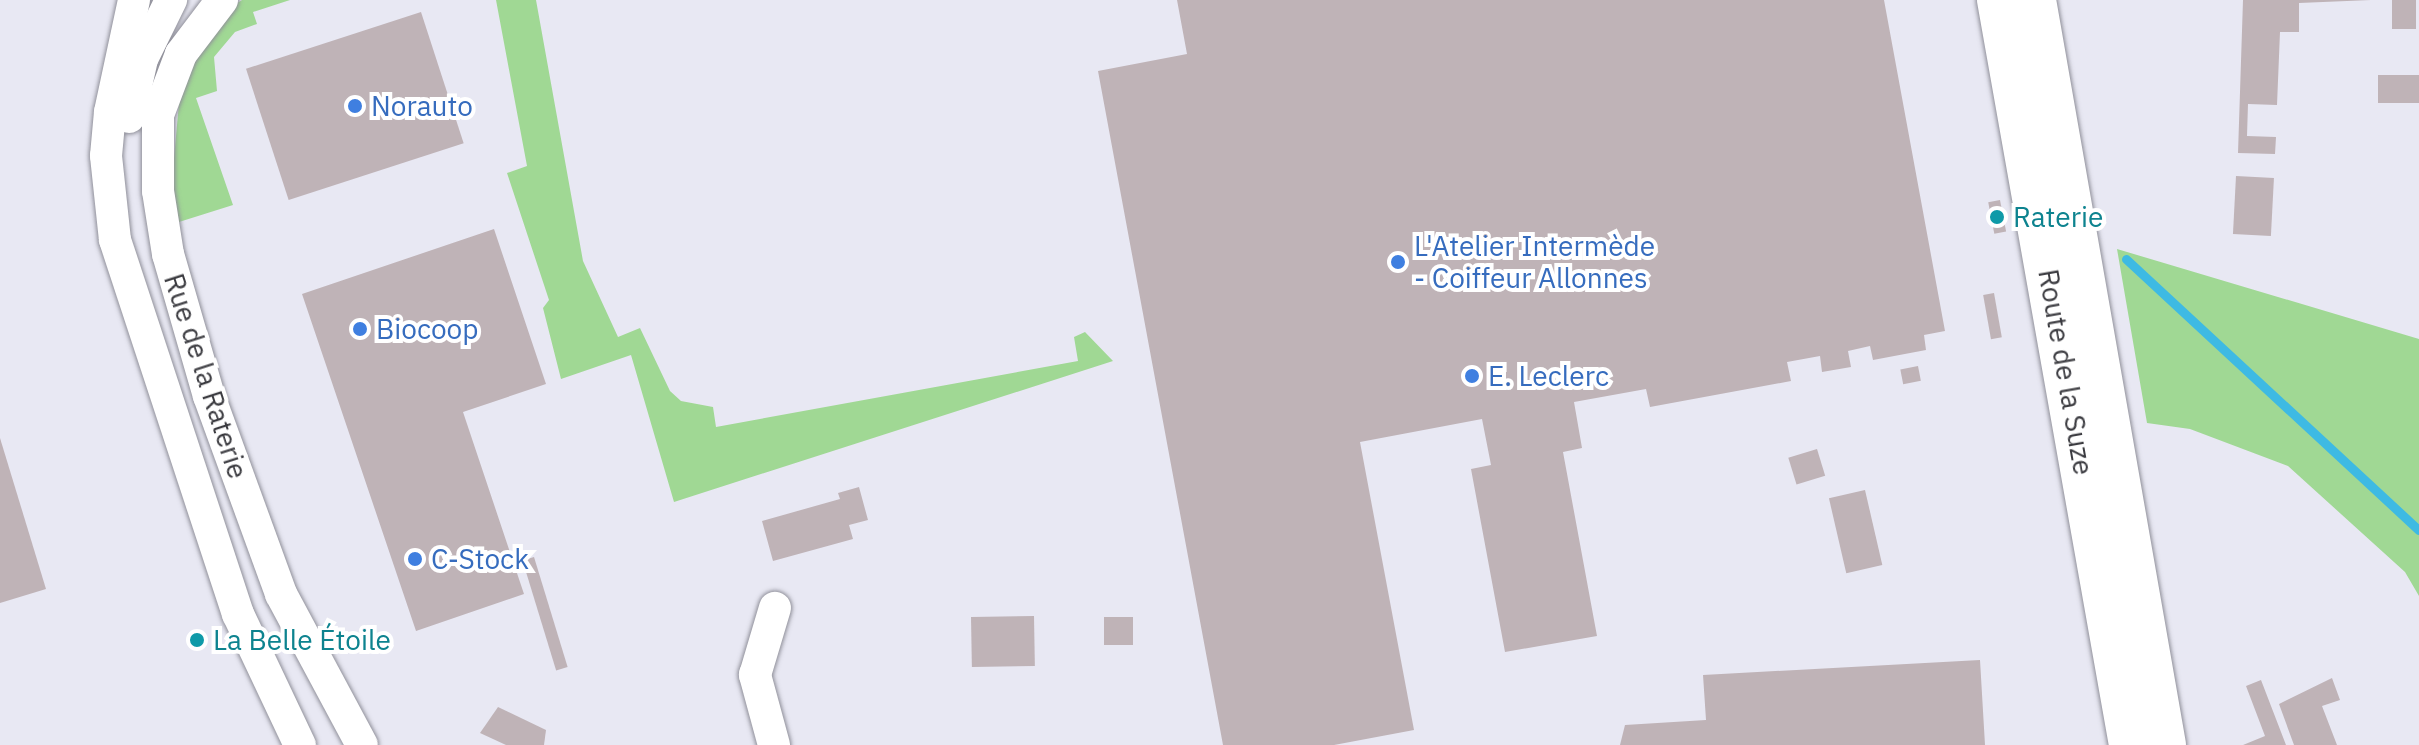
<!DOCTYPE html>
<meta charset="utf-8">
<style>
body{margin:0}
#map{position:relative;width:2419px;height:745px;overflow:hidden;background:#e8e8f3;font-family:"IBM Plex Sans",sans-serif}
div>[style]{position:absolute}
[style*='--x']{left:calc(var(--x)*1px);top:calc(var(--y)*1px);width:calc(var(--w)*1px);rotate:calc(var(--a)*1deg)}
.green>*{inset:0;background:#a0d894}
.stream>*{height:9px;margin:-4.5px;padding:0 4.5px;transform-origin:4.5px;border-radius:4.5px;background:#3ebae3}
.building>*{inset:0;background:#bfb3b7;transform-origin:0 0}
.roads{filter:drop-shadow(0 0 2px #90909a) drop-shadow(0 0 2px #90909a)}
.minor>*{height:32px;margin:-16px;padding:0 16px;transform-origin:16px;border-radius:16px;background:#fff}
.secondary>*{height:44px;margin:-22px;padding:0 22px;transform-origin:22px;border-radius:22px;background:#fff}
.dots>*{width:22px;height:22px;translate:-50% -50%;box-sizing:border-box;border:4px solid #fff;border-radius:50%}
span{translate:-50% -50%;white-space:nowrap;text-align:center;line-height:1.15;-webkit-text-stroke:8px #fff;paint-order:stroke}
.shop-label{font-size:28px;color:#366cbe}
.left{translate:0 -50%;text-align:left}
.culture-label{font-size:28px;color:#0d838f}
.street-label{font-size:28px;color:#3b3b40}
</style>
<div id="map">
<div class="green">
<i style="clip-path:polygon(242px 0,290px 0,253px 12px,257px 24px,235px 32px,214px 57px,217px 91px,196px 98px,233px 205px,179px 222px,172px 180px,180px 92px,198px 52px,228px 9px)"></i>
<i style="clip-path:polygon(496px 0,536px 0,583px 261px,618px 337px,640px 328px,670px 391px,681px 401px,713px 407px,716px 427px,1078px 361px,1074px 337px,1085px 332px,1113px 361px,674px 502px,631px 355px,561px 379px,543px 308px,549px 300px,507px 173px,527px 166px)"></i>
<i style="clip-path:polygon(2117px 249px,2419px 339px,2419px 596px,2405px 572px,2288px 466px,2190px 429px,2147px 423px)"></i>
</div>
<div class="stream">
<i style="--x:2126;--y:259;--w:399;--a:42.8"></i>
</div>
<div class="building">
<i style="clip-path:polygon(1177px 0,1884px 0,1945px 331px,1924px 335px,1926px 350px,1873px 360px,1870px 346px,1848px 351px,1851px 367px,1822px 372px,1820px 356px,1787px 362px,1791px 381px,1650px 407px,1646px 389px,1574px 402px,1582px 448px,1563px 452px,1597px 636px,1505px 652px,1471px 469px,1491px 465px,1482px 419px,1360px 442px,1414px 730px,1334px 745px,1223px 745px,1098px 71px,1187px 54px)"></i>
<i style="clip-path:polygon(2243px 0,2371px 0,2299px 3px,2299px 32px,2280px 32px,2277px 105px,2248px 104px,2247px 136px,2276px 137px,2275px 154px,2238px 153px)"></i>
<i style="left:2392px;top:0;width:24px;height:29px"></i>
<i style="left:421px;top:12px;width:138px;height:184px;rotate:72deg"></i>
<i style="left:2419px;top:75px;width:28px;height:41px;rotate:90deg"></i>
<i style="left:2236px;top:176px;width:38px;height:58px;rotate:3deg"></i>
<i style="left:2000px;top:200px;width:32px;height:12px;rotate:79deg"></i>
<i style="clip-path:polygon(494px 229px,546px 384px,463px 412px,524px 594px,416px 631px,302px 294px)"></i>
<i style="left:1994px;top:293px;width:45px;height:11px;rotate:80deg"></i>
<i style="left:1918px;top:366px;width:15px;height:18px;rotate:79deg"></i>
<i style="clip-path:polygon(0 438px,46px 589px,0 603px)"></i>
<i style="left:1817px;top:449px;width:28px;height:30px;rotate:73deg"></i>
<i style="clip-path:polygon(859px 487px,868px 520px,849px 525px,853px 539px,773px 561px,762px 521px,840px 499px,838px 493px)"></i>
<i style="left:1865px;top:490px;width:77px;height:37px;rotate:77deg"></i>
<i style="left:534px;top:557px;width:115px;height:12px;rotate:73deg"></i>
<i style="left:1034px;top:616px;width:50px;height:63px;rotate:89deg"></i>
<i style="left:1104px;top:617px;width:29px;height:28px"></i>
<i style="clip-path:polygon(1980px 660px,1985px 745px,1620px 745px,1625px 725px,1706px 720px,1703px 675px)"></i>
<i style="clip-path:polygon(2332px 678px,2340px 700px,2322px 706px,2337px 745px,2294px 745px,2279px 704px)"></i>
<i style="clip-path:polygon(2261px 680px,2286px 745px,2243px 745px,2265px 736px,2246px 686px)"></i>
<i style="clip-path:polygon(498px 707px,546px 730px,544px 745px,506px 745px,480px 733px)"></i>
</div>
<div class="roads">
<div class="minor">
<i style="--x:134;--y:0;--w:115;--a:102.1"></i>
<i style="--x:110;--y:112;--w:44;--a:95.2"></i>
<i style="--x:106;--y:156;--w:84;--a:83.9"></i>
<i style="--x:115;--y:240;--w:394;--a:71.8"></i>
<i style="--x:238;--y:614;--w:145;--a:64.7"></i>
<i style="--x:222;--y:0;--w:68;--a:127.2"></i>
<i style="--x:181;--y:54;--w:65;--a:110.7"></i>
<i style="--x:158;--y:115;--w:76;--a:90"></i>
<i style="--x:158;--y:191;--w:64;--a:81"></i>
<i style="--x:168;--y:254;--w:148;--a:73.9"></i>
<i style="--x:209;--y:396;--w:211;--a:70"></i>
<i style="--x:281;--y:594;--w:171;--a:61.8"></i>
<i style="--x:129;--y:117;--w:59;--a:-77.4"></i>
<i style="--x:142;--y:59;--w:66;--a:-63.8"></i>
<i style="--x:774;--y:745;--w:73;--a:-105.2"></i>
<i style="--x:755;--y:675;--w:70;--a:-73.4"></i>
</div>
<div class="secondary">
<i style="--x:1999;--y:0;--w:757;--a:79.95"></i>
<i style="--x:2034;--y:0;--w:756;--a:80.1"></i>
</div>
</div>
<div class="dots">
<i style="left:355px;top:106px;background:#3f7fe0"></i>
<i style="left:1997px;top:217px;background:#0f9aa8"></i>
<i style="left:1398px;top:262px;background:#3f7fe0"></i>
<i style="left:360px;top:329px;background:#3f7fe0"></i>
<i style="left:1472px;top:376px;background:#3f7fe0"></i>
<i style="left:415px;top:559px;background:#3f7fe0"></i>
<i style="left:197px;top:640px;background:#0f9aa8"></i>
</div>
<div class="shop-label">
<span class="left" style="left:371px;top:106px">Norauto</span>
<span class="left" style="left:1414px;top:262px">L'Atelier Intermède<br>- Coiffeur Allonnes</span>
<span class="left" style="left:376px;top:329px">Biocoop</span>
<span class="left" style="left:1488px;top:376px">E. Leclerc</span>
<span class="left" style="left:431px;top:559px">C-Stock</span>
</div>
<div class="culture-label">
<span class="left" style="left:2013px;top:217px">Raterie</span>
<span class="left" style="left:213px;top:640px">La Belle Étoile</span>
</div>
<div class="street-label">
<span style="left:2066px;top:372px;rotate:80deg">Route de la Suze</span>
<span style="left:206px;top:376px;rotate:72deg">Rue de la Raterie</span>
</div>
</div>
